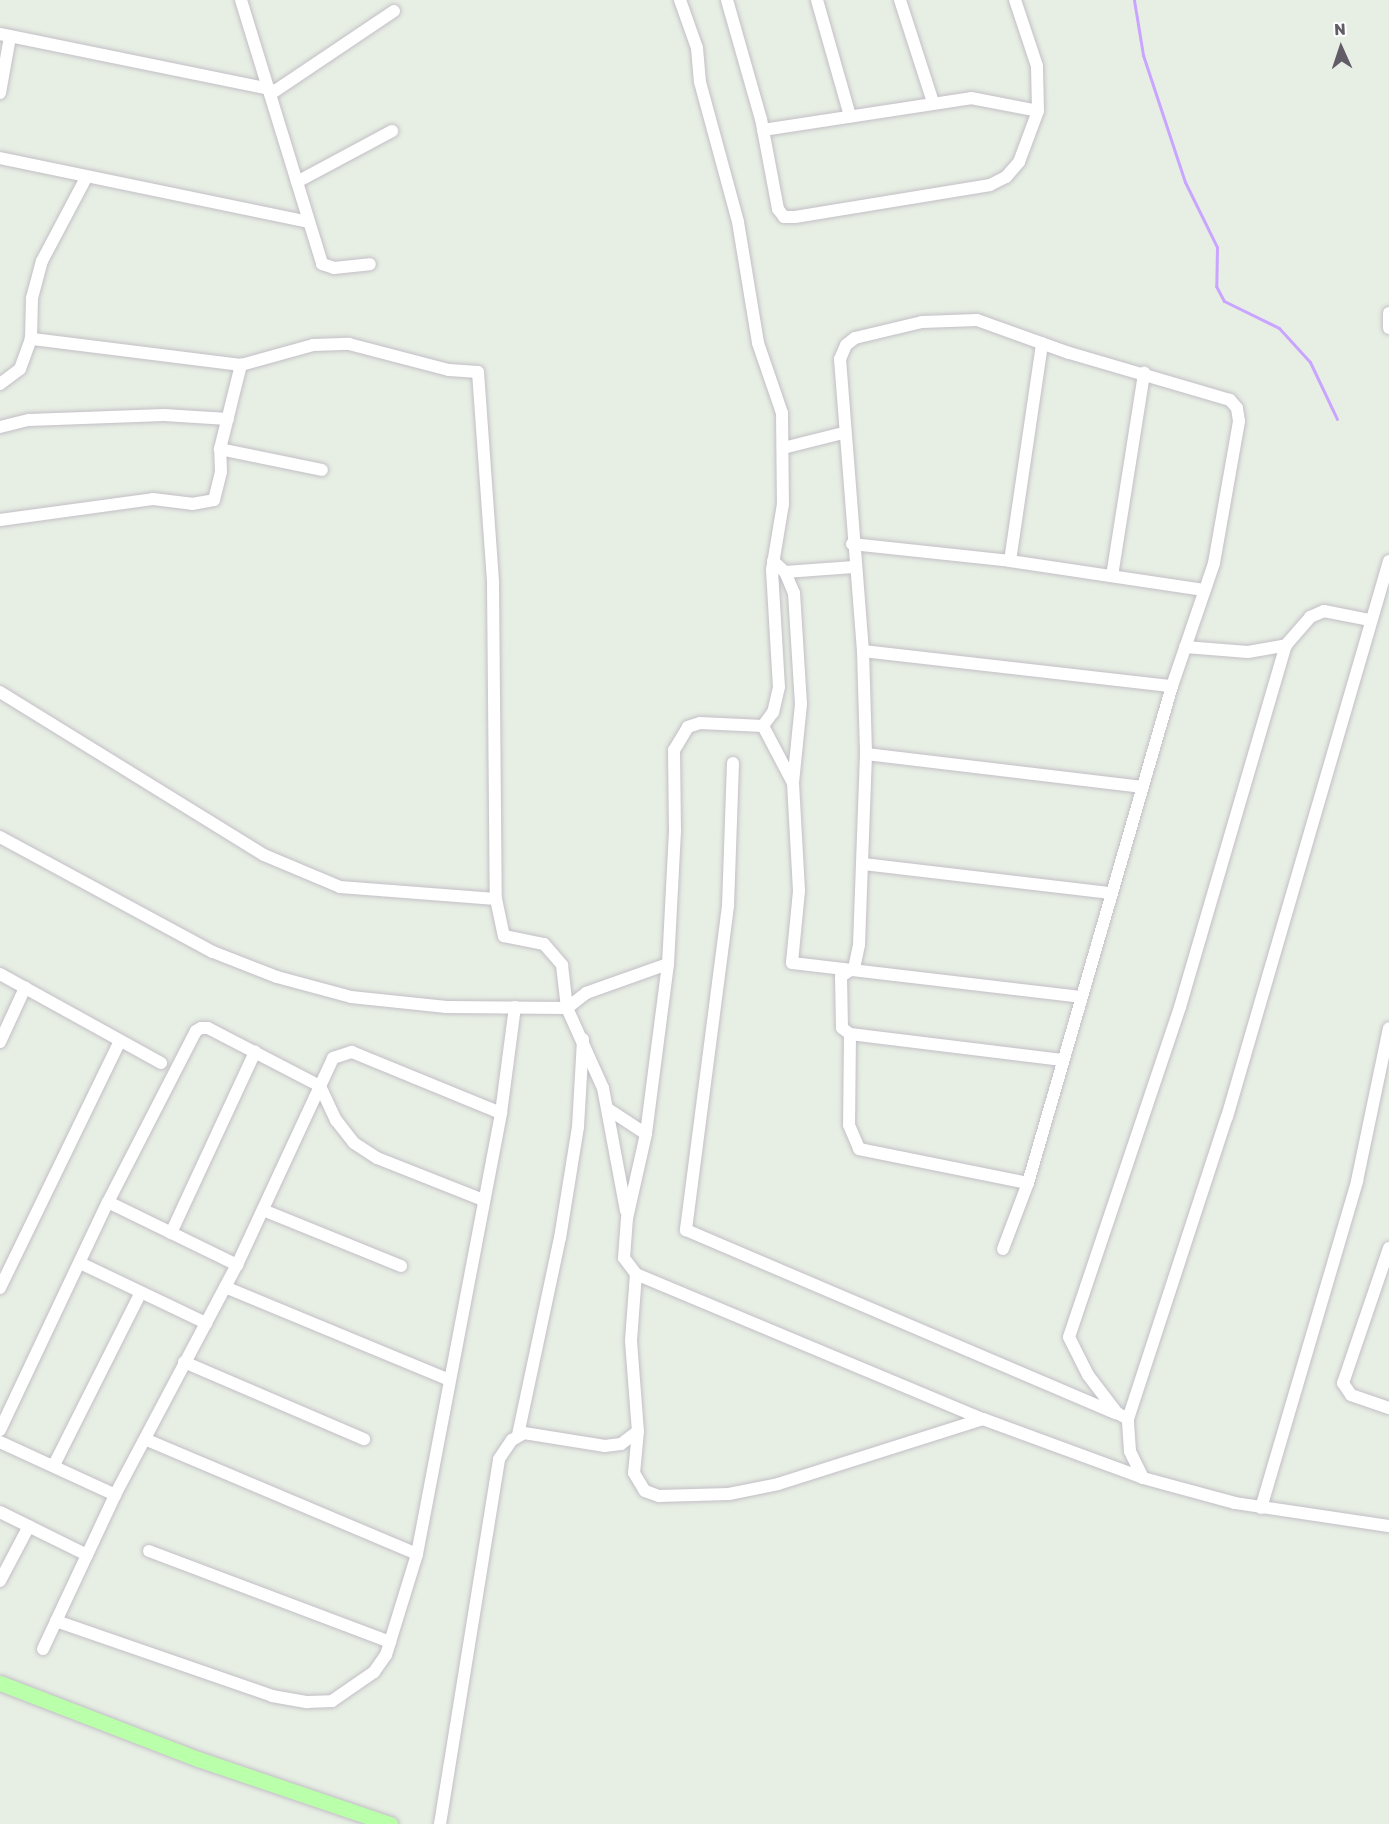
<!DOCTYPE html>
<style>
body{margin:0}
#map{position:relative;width:1389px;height:1824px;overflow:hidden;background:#e7efe4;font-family:Rubik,sans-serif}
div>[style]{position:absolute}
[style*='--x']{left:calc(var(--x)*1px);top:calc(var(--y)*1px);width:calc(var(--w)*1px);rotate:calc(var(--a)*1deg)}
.stream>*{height:3px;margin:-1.5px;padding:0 1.5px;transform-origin:1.5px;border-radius:1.5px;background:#caa5ff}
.roads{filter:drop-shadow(0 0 2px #c3bec6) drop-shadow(0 0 2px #c3bec6)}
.minor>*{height:12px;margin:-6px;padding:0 6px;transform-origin:6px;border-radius:6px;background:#fff}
.major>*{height:15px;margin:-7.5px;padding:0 7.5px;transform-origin:7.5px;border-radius:7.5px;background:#baffaa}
span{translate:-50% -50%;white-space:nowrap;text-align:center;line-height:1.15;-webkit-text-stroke:5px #fff;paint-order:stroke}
.north{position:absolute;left:1311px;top:18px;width:60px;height:60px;-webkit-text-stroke:4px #fff;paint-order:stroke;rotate:357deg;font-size:16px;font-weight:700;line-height:24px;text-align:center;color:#615c66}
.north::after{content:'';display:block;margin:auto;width:21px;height:27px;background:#615c66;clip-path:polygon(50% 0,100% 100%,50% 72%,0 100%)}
</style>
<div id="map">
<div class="stream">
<i style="--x:1134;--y:0;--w:56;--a:80.7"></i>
<i style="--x:1143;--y:55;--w:134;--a:71.7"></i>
<i style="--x:1185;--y:182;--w:72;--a:63.8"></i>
<i style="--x:1217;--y:247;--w:39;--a:91"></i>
<i style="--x:1216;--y:286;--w:17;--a:62"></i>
<i style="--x:1224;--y:301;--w:61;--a:26.1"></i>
<i style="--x:1279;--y:328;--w:46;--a:47.6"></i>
<i style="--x:1310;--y:362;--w:63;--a:64.7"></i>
</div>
<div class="roads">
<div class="minor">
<i style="--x:241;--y:0;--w:276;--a:72.9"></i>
<i style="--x:322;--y:264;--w:13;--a:18"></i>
<i style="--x:334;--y:268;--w:36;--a:-6"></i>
<i style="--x:680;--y:0;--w:51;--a:70.5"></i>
<i style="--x:697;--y:48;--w:34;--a:85"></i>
<i style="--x:700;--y:82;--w:145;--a:74.8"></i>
<i style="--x:738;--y:222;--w:123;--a:80.6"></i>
<i style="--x:758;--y:343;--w:74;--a:71.1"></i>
<i style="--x:782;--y:413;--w:91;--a:89.4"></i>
<i style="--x:783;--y:504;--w:67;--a:99.5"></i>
<i style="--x:772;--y:570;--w:117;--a:86.6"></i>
<i style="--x:779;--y:687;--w:26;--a:103"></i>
<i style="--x:773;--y:712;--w:17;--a:126"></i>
<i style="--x:763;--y:726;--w:63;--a:-177.3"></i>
<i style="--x:700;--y:723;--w:13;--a:162"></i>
<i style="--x:688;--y:727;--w:27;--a:121"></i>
<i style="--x:674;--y:750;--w:81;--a:89.3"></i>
<i style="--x:675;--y:831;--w:133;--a:93"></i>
<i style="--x:668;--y:964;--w:171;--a:97.4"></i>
<i style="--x:646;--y:1134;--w:86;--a:102.7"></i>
<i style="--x:627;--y:1218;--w:40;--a:94.3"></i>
<i style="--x:624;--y:1258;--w:20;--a:53"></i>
<i style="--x:636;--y:1274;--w:376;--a:22.7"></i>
<i style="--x:727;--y:0;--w:124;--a:74.1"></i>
<i style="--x:761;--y:119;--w:92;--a:79.3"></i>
<i style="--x:778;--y:209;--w:10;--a:53"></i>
<i style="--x:784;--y:217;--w:11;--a:0"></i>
<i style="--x:795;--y:217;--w:198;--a:-9.3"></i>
<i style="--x:990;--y:185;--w:18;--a:-27"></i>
<i style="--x:1006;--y:177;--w:20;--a:-49"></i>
<i style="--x:1019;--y:162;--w:54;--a:-69.6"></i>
<i style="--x:1038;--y:111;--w:45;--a:-91.3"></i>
<i style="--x:1037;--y:66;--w:70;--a:-108.4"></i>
<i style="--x:817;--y:0;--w:121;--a:74.1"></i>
<i style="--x:900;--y:0;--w:107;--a:72.1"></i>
<i style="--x:0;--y:34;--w:276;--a:11.5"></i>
<i style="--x:0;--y:93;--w:57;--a:-79.9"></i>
<i style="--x:272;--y:93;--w:147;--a:-33.9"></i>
<i style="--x:763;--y:130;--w:210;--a:-8.7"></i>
<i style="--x:971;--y:98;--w:68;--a:11"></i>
<i style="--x:0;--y:158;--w:315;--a:11.7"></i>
<i style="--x:297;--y:182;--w:108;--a:-28.2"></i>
<i style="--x:1389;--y:313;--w:15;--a:90"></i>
<i style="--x:241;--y:365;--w:75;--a:-15.5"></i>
<i style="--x:313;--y:345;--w:36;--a:-2"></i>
<i style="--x:349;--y:344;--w:103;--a:14.6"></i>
<i style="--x:449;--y:370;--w:29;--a:4"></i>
<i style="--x:478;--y:372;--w:212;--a:85.9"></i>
<i style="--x:493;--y:583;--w:316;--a:89.5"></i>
<i style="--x:0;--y:384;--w:25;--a:-37"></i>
<i style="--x:20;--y:369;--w:32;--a:-70"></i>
<i style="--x:31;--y:339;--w:41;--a:-88.6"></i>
<i style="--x:32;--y:298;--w:38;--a:-75"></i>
<i style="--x:42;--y:261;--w:94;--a:-62.1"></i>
<i style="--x:0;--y:427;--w:30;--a:-14"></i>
<i style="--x:29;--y:420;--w:135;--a:-2.1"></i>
<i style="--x:164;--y:415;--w:64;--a:3.6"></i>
<i style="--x:783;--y:448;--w:62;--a:-14"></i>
<i style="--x:220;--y:449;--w:104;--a:11.6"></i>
<i style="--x:0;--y:520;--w:154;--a:-7.8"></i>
<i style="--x:153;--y:499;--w:39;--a:7"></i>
<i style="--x:192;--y:504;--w:22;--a:-10"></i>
<i style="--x:214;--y:500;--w:29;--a:-76"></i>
<i style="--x:221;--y:472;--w:23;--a:-92"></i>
<i style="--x:220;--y:449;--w:87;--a:-76"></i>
<i style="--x:241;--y:365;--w:212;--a:-172.9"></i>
<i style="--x:852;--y:544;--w:159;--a:6.1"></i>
<i style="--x:1010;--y:561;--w:196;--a:8.5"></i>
<i style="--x:773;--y:561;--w:16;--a:43"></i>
<i style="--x:785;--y:572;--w:23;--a:67"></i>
<i style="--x:794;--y:593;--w:111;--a:86.4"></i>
<i style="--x:801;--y:704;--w:79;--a:95.8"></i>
<i style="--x:793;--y:783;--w:108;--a:86.8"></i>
<i style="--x:799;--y:891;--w:72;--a:95.6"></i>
<i style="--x:792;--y:963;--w:291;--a:6.7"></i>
<i style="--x:1010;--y:561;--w:220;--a:-81.6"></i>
<i style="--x:785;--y:572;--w:69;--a:-4.1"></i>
<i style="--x:1112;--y:576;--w:206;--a:-81"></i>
<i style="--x:1185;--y:647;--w:63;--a:4.5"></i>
<i style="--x:1248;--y:652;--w:39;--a:-10"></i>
<i style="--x:863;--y:651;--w:311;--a:6.5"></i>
<i style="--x:0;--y:692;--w:310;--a:31.7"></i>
<i style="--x:264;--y:855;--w:82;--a:22.8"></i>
<i style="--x:340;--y:887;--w:156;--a:4.4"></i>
<i style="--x:496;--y:899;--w:38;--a:78"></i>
<i style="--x:504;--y:936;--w:41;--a:11.3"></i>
<i style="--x:544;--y:944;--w:28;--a:49"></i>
<i style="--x:562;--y:965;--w:43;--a:83.4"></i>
<i style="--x:567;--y:1008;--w:88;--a:65.8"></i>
<i style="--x:603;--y:1088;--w:125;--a:79.4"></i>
<i style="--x:763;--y:726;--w:62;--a:62.2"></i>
<i style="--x:866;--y:754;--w:277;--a:6.8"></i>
<i style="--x:733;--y:763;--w:143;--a:92"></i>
<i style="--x:728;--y:906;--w:327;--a:97.4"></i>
<i style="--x:686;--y:1230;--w:467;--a:23.1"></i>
<i style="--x:0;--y:837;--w:242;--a:28.4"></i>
<i style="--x:213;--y:952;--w:69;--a:21.3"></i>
<i style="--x:277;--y:977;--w:77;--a:15.1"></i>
<i style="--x:351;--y:997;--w:96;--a:6"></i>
<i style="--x:446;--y:1007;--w:121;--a:0.5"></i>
<i style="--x:567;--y:1008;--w:24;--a:-38"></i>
<i style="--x:586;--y:993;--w:87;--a:-19.5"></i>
<i style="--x:863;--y:864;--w:250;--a:6.7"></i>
<i style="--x:0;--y:974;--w:184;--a:28.9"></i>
<i style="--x:850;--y:1034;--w:91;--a:90.6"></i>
<i style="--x:849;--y:1125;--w:26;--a:67"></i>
<i style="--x:859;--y:1149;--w:172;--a:11.4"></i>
<i style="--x:0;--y:1042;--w:60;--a:-65.2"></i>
<i style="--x:608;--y:1109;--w:45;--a:33.3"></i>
<i style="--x:108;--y:1202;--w:144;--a:26"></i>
<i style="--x:263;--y:1210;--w:149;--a:22.1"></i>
<i style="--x:171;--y:1233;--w:200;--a:-65.1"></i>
<i style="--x:1389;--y:1248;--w:143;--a:108.8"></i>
<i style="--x:1343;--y:1383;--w:14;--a:56"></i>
<i style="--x:1351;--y:1395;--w:40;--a:18.9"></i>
<i style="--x:1003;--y:1249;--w:71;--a:-69.3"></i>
<i style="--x:1028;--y:1183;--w:517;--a:-73.84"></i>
<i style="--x:1172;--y:686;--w:130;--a:-71.1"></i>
<i style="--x:1214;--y:563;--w:144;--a:-80"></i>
<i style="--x:1239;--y:421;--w:13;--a:-99"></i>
<i style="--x:1237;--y:408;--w:11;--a:-131"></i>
<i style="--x:1230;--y:400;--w:168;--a:-163.7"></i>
<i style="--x:1069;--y:353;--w:98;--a:-160.3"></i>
<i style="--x:977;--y:320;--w:55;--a:177.9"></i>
<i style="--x:922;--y:322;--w:69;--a:166.6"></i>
<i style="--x:855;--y:338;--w:11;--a:142"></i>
<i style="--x:846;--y:345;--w:15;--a:113"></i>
<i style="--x:840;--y:359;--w:293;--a:85.5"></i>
<i style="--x:863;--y:651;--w:103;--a:88.3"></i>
<i style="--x:866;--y:754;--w:191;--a:92.1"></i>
<i style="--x:859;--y:945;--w:24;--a:102"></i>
<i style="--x:854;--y:968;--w:15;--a:148"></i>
<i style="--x:841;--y:976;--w:52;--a:88.9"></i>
<i style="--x:842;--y:1028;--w:10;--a:37"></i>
<i style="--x:850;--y:1034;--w:214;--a:7"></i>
<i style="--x:80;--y:1263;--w:140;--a:25.5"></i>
<i style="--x:636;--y:1274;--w:67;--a:94.3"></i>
<i style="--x:631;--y:1341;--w:90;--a:85.6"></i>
<i style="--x:638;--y:1431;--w:42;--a:95.4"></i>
<i style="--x:634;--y:1473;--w:21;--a:59"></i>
<i style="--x:645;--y:1491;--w:15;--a:20"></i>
<i style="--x:659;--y:1496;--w:70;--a:-1.6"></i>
<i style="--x:729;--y:1494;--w:50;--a:-11.5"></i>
<i style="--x:778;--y:1484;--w:215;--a:-17.6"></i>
<i style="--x:983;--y:1419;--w:171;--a:20.2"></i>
<i style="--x:1143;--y:1478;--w:95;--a:15.2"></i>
<i style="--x:1235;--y:1503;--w:156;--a:8.5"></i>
<i style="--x:225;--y:1287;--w:243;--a:22.5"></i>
<i style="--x:0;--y:1288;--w:275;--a:-64.1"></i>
<i style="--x:184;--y:1362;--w:196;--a:23.2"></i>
<i style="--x:1128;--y:1419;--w:318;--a:-71.9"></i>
<i style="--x:1227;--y:1117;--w:579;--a:-73.76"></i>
<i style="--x:0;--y:1430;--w:252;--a:-64.7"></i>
<i style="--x:108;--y:1202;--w:192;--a:-62.8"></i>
<i style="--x:196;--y:1031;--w:6;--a:-31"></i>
<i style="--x:201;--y:1028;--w:7;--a:0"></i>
<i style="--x:208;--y:1028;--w:126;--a:27.4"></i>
<i style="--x:320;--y:1086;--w:38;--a:65"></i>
<i style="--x:336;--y:1120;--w:29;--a:52"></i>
<i style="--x:354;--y:1143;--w:27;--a:33"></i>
<i style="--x:377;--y:1158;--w:114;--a:21.6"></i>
<i style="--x:518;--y:1435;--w:201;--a:-78"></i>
<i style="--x:560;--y:1238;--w:112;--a:-80.8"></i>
<i style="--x:578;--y:1127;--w:88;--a:-86.7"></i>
<i style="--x:147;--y:1440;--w:293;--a:22.9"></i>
<i style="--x:0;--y:1442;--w:127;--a:24.7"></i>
<i style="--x:54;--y:1465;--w:191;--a:-63.3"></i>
<i style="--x:1143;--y:1478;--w:30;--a:-116"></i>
<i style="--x:1130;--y:1451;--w:32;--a:-94"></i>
<i style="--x:1128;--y:1419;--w:13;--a:-151"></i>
<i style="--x:1117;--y:1413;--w:48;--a:-127.3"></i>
<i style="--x:1088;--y:1375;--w:42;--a:-116.6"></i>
<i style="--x:1069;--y:1337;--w:348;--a:-71.4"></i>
<i style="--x:1180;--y:1007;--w:377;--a:-73.7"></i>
<i style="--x:1286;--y:645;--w:37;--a:-49"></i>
<i style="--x:1310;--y:617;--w:15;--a:-23"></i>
<i style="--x:1324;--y:611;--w:47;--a:11.1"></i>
<i style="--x:1261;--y:1508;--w:341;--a:-73.6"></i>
<i style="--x:1357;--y:1181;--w:156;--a:-78.2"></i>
<i style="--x:0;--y:1512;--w:97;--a:26.3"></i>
<i style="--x:149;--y:1551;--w:258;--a:20.7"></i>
<i style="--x:0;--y:1581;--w:62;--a:-62.2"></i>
<i style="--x:56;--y:1621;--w:229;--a:19.1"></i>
<i style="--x:272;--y:1696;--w:36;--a:10"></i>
<i style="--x:307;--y:1702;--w:25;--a:-2"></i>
<i style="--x:332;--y:1701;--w:51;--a:-34.6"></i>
<i style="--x:374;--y:1672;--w:21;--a:-55"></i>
<i style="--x:386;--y:1655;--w:106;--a:-72.9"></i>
<i style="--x:417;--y:1554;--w:449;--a:-79.2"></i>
<i style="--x:501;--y:1113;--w:107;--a:-82.5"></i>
<i style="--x:43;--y:1649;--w:170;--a:-64.9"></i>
<i style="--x:115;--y:1495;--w:260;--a:-62.1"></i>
<i style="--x:237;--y:1265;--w:228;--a:-65.1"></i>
<i style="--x:333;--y:1058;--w:20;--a:-18"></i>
<i style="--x:352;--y:1052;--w:161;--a:22.3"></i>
<i style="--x:440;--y:1824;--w:370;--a:-80.8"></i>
<i style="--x:499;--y:1459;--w:23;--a:-56"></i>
<i style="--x:512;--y:1440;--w:14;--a:-30"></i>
<i style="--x:524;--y:1433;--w:82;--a:9.1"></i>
<i style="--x:605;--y:1446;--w:16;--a:-7"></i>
<i style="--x:621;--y:1444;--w:21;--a:-37"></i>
</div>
<div class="major">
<i style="--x:0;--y:1683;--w:212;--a:21"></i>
<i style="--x:198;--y:1759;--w:203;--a:18.7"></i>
</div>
</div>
<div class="north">N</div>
</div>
